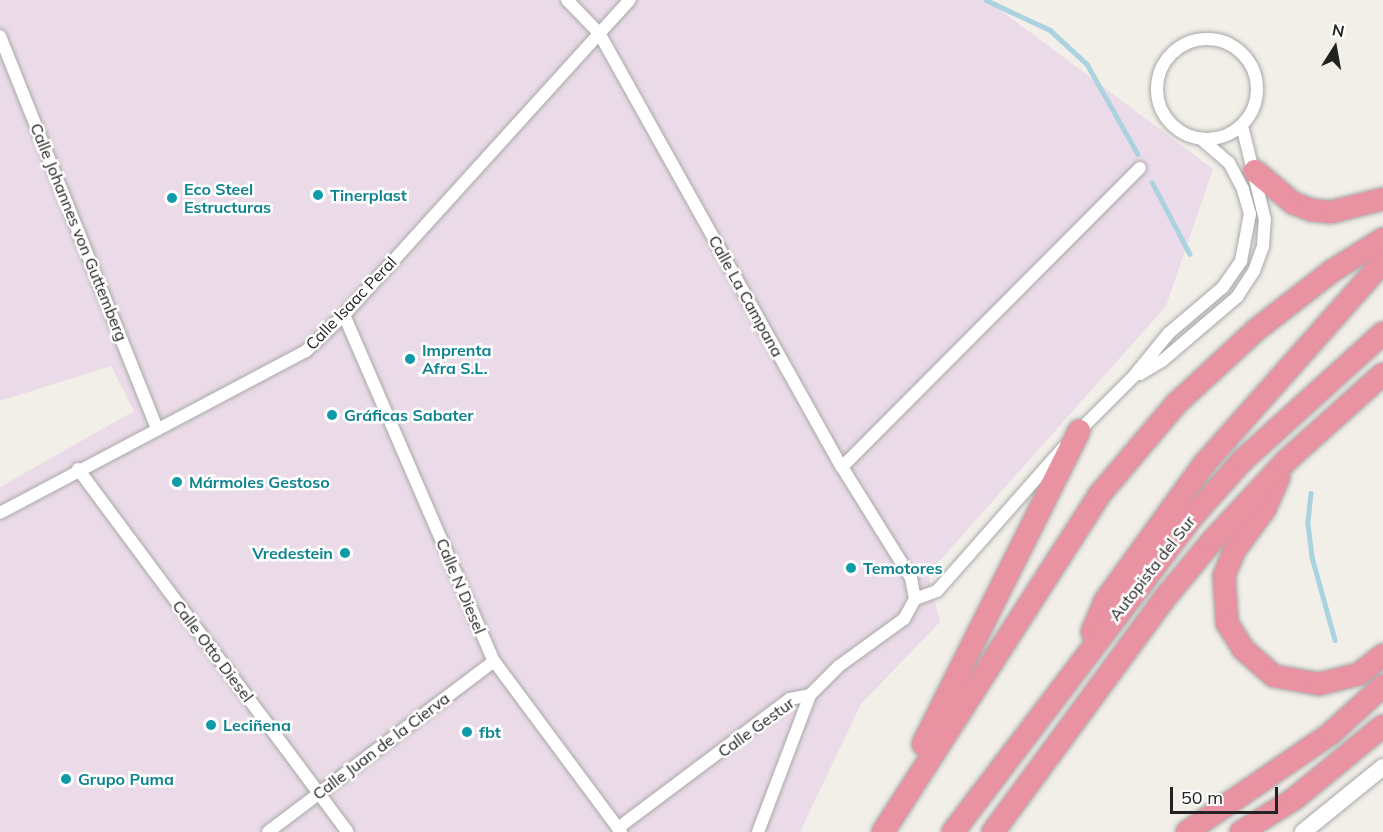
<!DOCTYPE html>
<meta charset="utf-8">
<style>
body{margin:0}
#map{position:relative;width:1383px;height:832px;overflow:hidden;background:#f2efe9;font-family:Mulish,sans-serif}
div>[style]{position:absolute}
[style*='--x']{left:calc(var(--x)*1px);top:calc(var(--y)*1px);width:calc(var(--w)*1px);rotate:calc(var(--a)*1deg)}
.industrial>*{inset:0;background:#ebdbe8}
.stream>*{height:4.5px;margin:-2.25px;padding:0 2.25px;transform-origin:2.25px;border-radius:2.25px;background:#aad3df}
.roads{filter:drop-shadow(0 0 2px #a9a9a9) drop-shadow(0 0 2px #a9a9a9)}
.minor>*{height:12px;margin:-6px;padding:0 6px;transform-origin:6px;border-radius:6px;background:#fff}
.minor>.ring{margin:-6px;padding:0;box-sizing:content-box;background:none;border:12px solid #fff;border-radius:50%}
.tertiary>*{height:16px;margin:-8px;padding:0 8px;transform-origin:8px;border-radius:8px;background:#fff}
.motorway>*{height:22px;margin:-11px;padding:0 11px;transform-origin:11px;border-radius:11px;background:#e892a2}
.dots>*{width:16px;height:16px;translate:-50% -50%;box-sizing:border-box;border:3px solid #fff;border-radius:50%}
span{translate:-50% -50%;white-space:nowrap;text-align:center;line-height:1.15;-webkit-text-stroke:5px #fff;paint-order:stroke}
.culture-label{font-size:16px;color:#0d838f;font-weight:700}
.left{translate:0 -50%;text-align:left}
.right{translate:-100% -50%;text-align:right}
.street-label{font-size:16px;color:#222}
.north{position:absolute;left:1305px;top:18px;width:60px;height:60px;-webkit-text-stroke:4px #fff;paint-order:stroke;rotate:11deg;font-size:16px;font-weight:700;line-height:24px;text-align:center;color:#222}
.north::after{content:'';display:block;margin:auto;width:21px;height:27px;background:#222;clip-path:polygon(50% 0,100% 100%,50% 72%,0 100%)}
.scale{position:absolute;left:1170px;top:787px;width:108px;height:27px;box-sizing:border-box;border:3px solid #222;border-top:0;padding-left:8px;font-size:18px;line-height:21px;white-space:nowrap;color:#222;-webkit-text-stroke:4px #fff;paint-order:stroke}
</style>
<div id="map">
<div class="industrial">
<i style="clip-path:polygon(0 0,987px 0,1213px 169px,1166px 306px,928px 574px,940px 622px,861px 704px,800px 832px,0 832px,0 487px,134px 411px,111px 366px,0 401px)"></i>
</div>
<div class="stream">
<i style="--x:986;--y:0;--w:71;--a:25.1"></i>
<i style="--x:1050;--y:30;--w:50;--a:42.6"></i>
<i style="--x:1087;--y:64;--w:103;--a:60.5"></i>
<i style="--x:1152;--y:182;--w:81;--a:62.2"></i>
<i style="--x:1311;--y:493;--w:31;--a:96"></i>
<i style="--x:1308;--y:524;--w:33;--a:83"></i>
<i style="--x:1312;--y:557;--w:86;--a:74.5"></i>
</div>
<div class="roads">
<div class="minor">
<i style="--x:567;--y:0;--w:46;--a:45.9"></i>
<i style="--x:599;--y:33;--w:497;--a:60.8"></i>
<i style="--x:842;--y:467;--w:131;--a:58.1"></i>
<i style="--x:911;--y:578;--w:21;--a:79"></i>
<i style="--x:0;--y:36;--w:423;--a:68.2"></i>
<i class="ring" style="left:1157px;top:39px;width:88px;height:88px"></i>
<i style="--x:344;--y:315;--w:377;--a:66.6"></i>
<i style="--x:494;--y:661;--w:213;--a:53.4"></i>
<i style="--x:1140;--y:374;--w:26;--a:-31"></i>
<i style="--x:1162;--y:361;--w:99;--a:-40.5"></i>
<i style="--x:1237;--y:297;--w:31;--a:-57"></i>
<i style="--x:1254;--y:271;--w:27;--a:-70"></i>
<i style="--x:1263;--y:246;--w:26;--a:-86"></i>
<i style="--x:1265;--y:220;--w:97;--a:-103.7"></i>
<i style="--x:1075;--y:435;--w:82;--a:-45"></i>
<i style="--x:1133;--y:377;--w:57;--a:-50.7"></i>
<i style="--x:1169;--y:333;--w:71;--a:-40.4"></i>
<i style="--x:1223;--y:287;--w:32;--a:-55"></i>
<i style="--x:1241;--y:261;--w:48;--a:-79.2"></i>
<i style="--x:1250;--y:214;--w:26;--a:-106"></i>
<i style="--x:1243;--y:189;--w:30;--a:-118"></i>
<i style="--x:1229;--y:163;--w:35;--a:-139"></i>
<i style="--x:842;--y:467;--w:422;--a:-45.1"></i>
<i style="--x:78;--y:469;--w:452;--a:53.4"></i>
<i style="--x:0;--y:513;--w:346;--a:-27.9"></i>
<i style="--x:306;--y:351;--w:52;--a:-43.5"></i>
<i style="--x:344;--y:315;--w:425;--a:-47.8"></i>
<i style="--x:915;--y:599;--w:23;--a:-20"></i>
<i style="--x:937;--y:591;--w:191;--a:-48.6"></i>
<i style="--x:618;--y:828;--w:215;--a:-36.9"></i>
<i style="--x:790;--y:699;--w:20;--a:-11"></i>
<i style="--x:810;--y:695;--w:41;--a:-45"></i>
<i style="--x:839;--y:666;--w:80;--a:-35.9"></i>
<i style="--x:904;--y:619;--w:23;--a:-61"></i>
<i style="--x:268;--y:832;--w:283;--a:-37.1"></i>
<i style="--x:758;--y:832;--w:147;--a:-69.2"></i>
</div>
<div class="tertiary">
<i style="--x:1303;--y:832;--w:103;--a:-39.1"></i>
</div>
<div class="motorway">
<i style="--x:1255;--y:171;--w:50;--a:40.1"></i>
<i style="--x:1293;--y:203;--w:19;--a:21"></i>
<i style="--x:1311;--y:210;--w:20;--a:6"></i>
<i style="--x:1331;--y:212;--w:54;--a:-14"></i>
<i style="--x:1279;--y:477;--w:36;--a:114"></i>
<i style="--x:1264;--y:510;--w:51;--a:126.2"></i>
<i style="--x:1234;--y:551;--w:27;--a:112"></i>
<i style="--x:1224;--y:576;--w:47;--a:86.3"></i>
<i style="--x:1227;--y:623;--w:31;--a:58"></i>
<i style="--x:1243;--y:649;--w:41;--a:41.1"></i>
<i style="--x:1274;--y:676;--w:46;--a:10.1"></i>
<i style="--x:1319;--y:684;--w:41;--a:-14"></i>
<i style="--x:1359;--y:674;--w:31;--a:-38"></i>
<i style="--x:1092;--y:632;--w:34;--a:-67"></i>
<i style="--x:1105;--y:601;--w:170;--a:-54.1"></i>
<i style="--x:1205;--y:463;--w:266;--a:-48.5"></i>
<i style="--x:923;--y:744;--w:350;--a:-63.5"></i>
<i style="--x:883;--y:832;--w:402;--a:-57.3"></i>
<i style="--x:1100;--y:494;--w:119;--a:-49.8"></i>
<i style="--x:1177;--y:403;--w:108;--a:-42.7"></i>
<i style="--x:1256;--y:330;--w:96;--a:-37.8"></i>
<i style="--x:1332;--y:271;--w:60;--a:-32.1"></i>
<i style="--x:953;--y:832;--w:397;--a:-52.8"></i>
<i style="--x:1193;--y:516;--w:74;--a:-48.3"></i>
<i style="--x:1242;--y:461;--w:190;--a:-42.2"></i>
<i style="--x:993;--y:832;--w:289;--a:-53.7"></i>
<i style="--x:1164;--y:599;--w:75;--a:-50.4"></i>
<i style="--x:1212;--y:541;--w:109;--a:-47.2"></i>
<i style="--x:1286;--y:461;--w:130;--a:-41.9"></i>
<i style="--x:1187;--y:832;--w:173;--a:-34.4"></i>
<i style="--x:1330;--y:734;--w:72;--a:-42.2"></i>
<i style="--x:1241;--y:832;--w:62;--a:-31.9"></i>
<i style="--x:1294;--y:799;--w:115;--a:-39.4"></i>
</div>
</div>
<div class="dots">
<i style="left:318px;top:195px;background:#0f9aa8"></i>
<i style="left:172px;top:198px;background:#0f9aa8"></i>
<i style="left:410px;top:359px;background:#0f9aa8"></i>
<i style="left:332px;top:415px;background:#0f9aa8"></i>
<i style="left:177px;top:482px;background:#0f9aa8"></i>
<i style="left:345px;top:553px;background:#0f9aa8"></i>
<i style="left:851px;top:568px;background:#0f9aa8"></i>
<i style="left:211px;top:725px;background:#0f9aa8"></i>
<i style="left:467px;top:732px;background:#0f9aa8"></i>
<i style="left:66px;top:779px;background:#0f9aa8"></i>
</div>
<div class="culture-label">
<span class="left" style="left:184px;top:198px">Eco Steel<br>Estructuras</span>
<span class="left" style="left:330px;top:195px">Tinerplast</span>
<span class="left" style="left:422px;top:359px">Imprenta<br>Afra S.L.</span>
<span class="left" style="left:344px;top:415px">Gráficas Sabater</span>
<span class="left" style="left:189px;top:482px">Mármoles Gestoso</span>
<span class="right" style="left:333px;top:553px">Vredestein</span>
<span class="left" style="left:863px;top:568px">Temotores</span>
<span class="left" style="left:223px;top:725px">Leciñena</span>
<span class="left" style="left:479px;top:732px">fbt</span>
<span class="left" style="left:78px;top:779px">Grupo Puma</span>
</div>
<div class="street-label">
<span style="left:79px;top:232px;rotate:68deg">Calle Johannes von Guttemberg</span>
<span style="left:746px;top:296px;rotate:61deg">Calle La Campana</span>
<span style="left:351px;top:303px;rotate:-46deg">Calle Isaac Peral</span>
<span style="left:1152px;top:568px;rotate:-52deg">Autopista del Sur</span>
<span style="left:461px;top:586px;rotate:67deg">Calle N Diesel</span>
<span style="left:213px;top:651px;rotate:53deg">Calle Otto Diesel</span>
<span style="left:756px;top:727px;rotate:-36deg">Calle Gestur</span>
<span style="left:381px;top:746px;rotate:-37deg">Calle Juan de la Cierva</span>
</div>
<div class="north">N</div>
<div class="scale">50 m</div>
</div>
